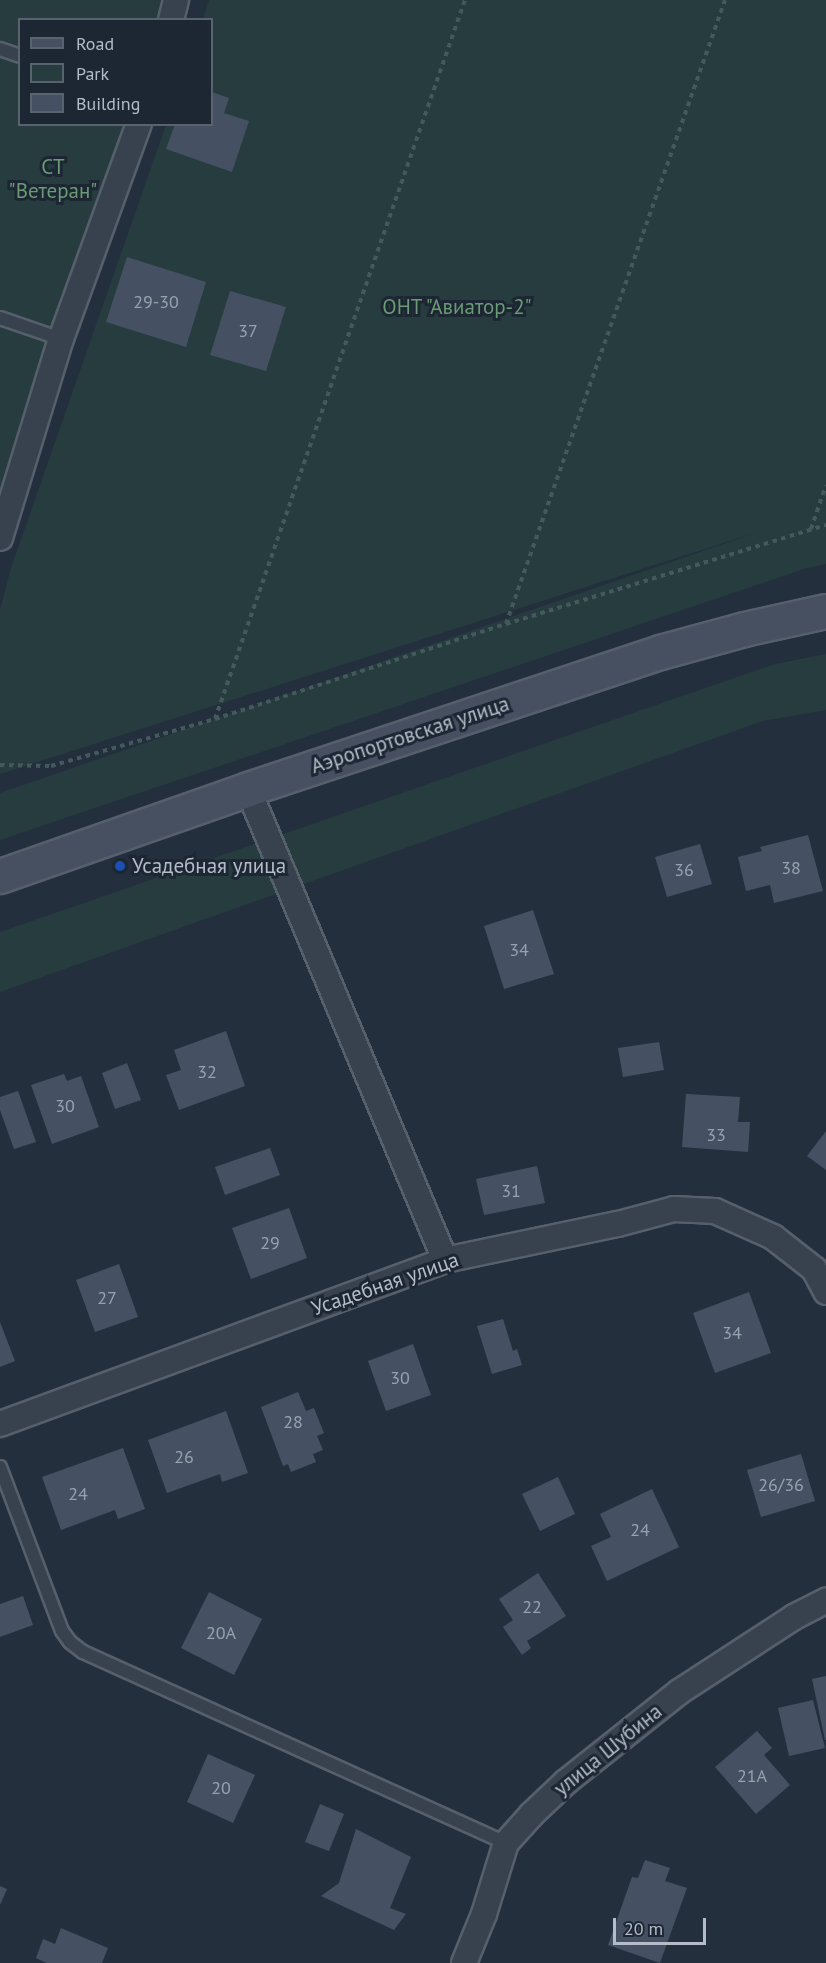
<!DOCTYPE html>
<html>
<head>
<meta charset="utf-8">
<style>
	body { margin:0 }
	#map { position:relative; width:826px; height:1963px; overflow:hidden; background:#242f3e; font-family:"PT Sans",sans-serif }
	div>[style] { position:absolute }
	[style*='--x'] { left:calc(var(--x)*1px); top:calc(var(--y)*1px); width:calc(var(--w)*1px); rotate:calc(var(--a)*1deg) }
	.green>* { inset:0; background:#263c3f }
	.building>* { inset:0; background:#455162 }
	.path>* { height:4px; margin-top:-2px; transform-origin:0; background:repeating-linear-gradient(90deg,#44595c 0 4.5px,transparent 0 9px) }
	.roads { filter:drop-shadow(2px 0 #565f6c) drop-shadow(-2px 0 #565f6c) drop-shadow(0 2px #565f6c) drop-shadow(0 -2px #565f6c) }
	.lane>* { height:12px; margin:-6px; padding:0 6px; transform-origin:6px; border-radius:6px; background:#38414e }
	.street>* { height:24px; margin:-12px; padding:0 12px; transform-origin:12px; border-radius:12px; background:#38414e }
	.secondary>* { height:33px; margin:-16.5px; padding:0 16.5px; transform-origin:16.5px; border-radius:16.5px; background:#465061 }
	.dots>* { width:16px; height:16px; translate:-50% -50%; box-sizing:border-box; border:3px solid #1d2633; border-radius:50% }
	span { translate:-50% -50%; white-space:nowrap; text-align:center; line-height:1.15; -webkit-text-stroke:6px #1d2633; paint-order:stroke }
	.number-label { font-size:18px; color:#98a1af }
	.number-label span { -webkit-text-stroke-width:0 }
	.park-label { font-size:21px; color:#6b9a76 }
	.street-label { font-size:21px; color:#b4bcc9 }
	.poi-label { font-size:21px; color:#b4bcc9 }
	.left { translate:0 -50%; text-align:left }
	.legend { position:absolute; left:18px; top:18px; width:195px; height:108px; box-sizing:border-box; background:#1d2633; border:2px solid #59626f; margin:0; padding:8px 10px; list-style:none; font-size:18px; color:#b4bcc9 }
	.legend li { display:flex; align-items:center; gap:12px; height:30px }
	.legend b { width:30px; border:2px solid #59626f }
	.scale { position:absolute; left:613px; top:1918px; width:93px; height:27px; box-sizing:border-box; border:3px solid #b4bcc9; border-top:0; padding-left:8px; font-size:18px; line-height:21px; white-space:nowrap; color:#b4bcc9; -webkit-text-stroke:4px #1d2633; paint-order:stroke }
</style>
</head>
<body>
<div id="map">
	<div class="green">
		<div style="clip-path:polygon(0 0,172px 0,165px 19px,20px 20px,20px 124px,129px 125px,0 493px)"></div>
		<div style="clip-path:polygon(209px 0,826px 0,826px 564px,807px 568px,0 840px,0 793px,758px 532px,0 774px,0 610px,11px 568px,166px 125px,212px 124px,212px 20px,203px 19px)"></div>
		<div style="clip-path:polygon(826px 654px,826px 710px,763px 721px,0 992px,0 932px,775px 664px)"></div>
	</div>
	<div class="building">
		<div style="clip-path:polygon(212px 92px,229px 98px,224px 113px,249px 121px,232px 172px,166px 149px,175px 124px,212px 124px)"></div>
		<div style="clip-path:polygon(127px 257px,206px 282px,186px 347px,106px 322px)"></div>
		<div style="clip-path:polygon(230px 291px,286px 307px,266px 371px,210px 355px)"></div>
		<div style="clip-path:polygon(808px 835px,823px 891px,774px 903px,770px 885px,746px 891px,738px 857px,762px 851px,760px 847px)"></div>
		<div style="clip-path:polygon(700px 844px,712px 884px,667px 897px,655px 857px)"></div>
		<div style="clip-path:polygon(533px 910px,554px 974px,504px 989px,484px 926px)"></div>
		<div style="clip-path:polygon(226px 1031px,245px 1086px,179px 1110px,166px 1075px,181px 1070px,174px 1050px)"></div>
		<div style="clip-path:polygon(659px 1042px,664px 1070px,623px 1077px,618px 1048px)"></div>
		<div style="clip-path:polygon(127px 1063px,141px 1100px,115px 1109px,102px 1073px)"></div>
		<div style="clip-path:polygon(64px 1074px,67px 1081px,81px 1076px,99px 1127px,52px 1144px,31px 1085px)"></div>
		<div style="clip-path:polygon(18px 1091px,36px 1142px,14px 1149px,0 1110px,0 1097px)"></div>
		<div style="clip-path:polygon(686px 1094px,740px 1097px,738px 1122px,750px 1122px,748px 1152px,682px 1147px)"></div>
		<div style="clip-path:polygon(826px 1131px,826px 1170px,807px 1156px)"></div>
		<div style="clip-path:polygon(270px 1148px,280px 1175px,225px 1195px,215px 1167px)"></div>
		<div style="clip-path:polygon(537px 1166px,545px 1203px,484px 1215px,476px 1179px)"></div>
		<div style="clip-path:polygon(289px 1208px,307px 1258px,251px 1279px,232px 1228px)"></div>
		<div style="clip-path:polygon(119px 1264px,138px 1317px,95px 1332px,76px 1280px)"></div>
		<div style="clip-path:polygon(749px 1292px,771px 1353px,715px 1373px,693px 1313px)"></div>
		<div style="clip-path:polygon(503px 1319px,513px 1351px,517px 1349px,522px 1365px,492px 1374px,477px 1326px)"></div>
		<div style="clip-path:polygon(0 1322px,15px 1361px,0 1367px)"></div>
		<div style="clip-path:polygon(413px 1344px,431px 1395px,386px 1411px,368px 1361px)"></div>
		<div style="clip-path:polygon(298px 1392px,306px 1411px,314px 1408px,324px 1433px,317px 1436px,323px 1450px,313px 1454px,316px 1462px,291px 1472px,288px 1464px,283px 1466px,261px 1407px)"></div>
		<div style="clip-path:polygon(226px 1411px,248px 1473px,222px 1482px,220px 1474px,167px 1493px,148px 1440px)"></div>
		<div style="clip-path:polygon(123px 1448px,145px 1509px,118px 1519px,115px 1510px,61px 1530px,42px 1477px)"></div>
		<div style="clip-path:polygon(801px 1454px,815px 1501px,761px 1517px,747px 1470px)"></div>
		<div style="clip-path:polygon(558px 1477px,575px 1514px,540px 1531px,522px 1494px)"></div>
		<div style="clip-path:polygon(652px 1489px,679px 1547px,607px 1581px,591px 1546px,611px 1537px,600px 1514px)"></div>
		<div style="clip-path:polygon(538px 1573px,566px 1616px,527px 1641px,531px 1648px,522px 1655px,503px 1627px,513px 1620px,499px 1599px)"></div>
		<div style="clip-path:polygon(209px 1592px,262px 1619px,234px 1675px,181px 1648px)"></div>
		<div style="clip-path:polygon(23px 1596px,33px 1625px,0 1637px,0 1604px)"></div>
		<div style="clip-path:polygon(826px 1676px,826px 1740px,825px 1740px,812px 1679px)"></div>
		<div style="clip-path:polygon(813px 1700px,825px 1748px,789px 1756px,778px 1708px)"></div>
		<div style="clip-path:polygon(757px 1731px,772px 1748px,764px 1755px,790px 1785px,756px 1814px,715px 1767px)"></div>
		<div style="clip-path:polygon(208px 1754px,255px 1775px,233px 1823px,187px 1802px)"></div>
		<div style="clip-path:polygon(320px 1804px,344px 1814px,329px 1851px,305px 1842px)"></div>
		<div style="clip-path:polygon(356px 1829px,411px 1857px,390px 1908px,406px 1914px,394px 1930px,321px 1896px,339px 1883px)"></div>
		<div style="clip-path:polygon(645px 1860px,670px 1868px,665px 1881px,687px 1888px,660px 1963px,608px 1945px,632px 1877px,638px 1878px)"></div>
		<div style="clip-path:polygon(0 1886px,7px 1889px,0 1905px)"></div>
		<div style="clip-path:polygon(61px 1928px,108px 1948px,102px 1963px,47px 1963px,36px 1958px,43px 1939px,55px 1944px)"></div>
	</div>
	<div class="path">
		<div style="--x:811;--y:529;--w:46;--a:-71.2"></div>
		<div style="--x:506;--y:624;--w:661;--a:-70.66"></div>
		<div style="--x:215;--y:719;--w:306;--a:-18.1"></div>
		<div style="--x:506;--y:624;--w:335;--a:-17.2"></div>
		<div style="--x:0;--y:765;--w:51;--a:1.1"></div>
		<div style="--x:51;--y:766;--w:171;--a:-16"></div>
		<div style="--x:215;--y:719;--w:761;--a:-70.83"></div>
	</div>
	<div class="roads">
		<div class="lane">
			<div style="--x:0;--y:49;--w:21;--a:19"></div>
			<div style="--x:0;--y:318;--w:65;--a:19"></div>
			<div style="--x:0;--y:1467;--w:175;--a:69.3"></div>
			<div style="--x:62;--y:1631;--w:14;--a:54"></div>
			<div style="--x:70;--y:1642;--w:16;--a:38"></div>
			<div style="--x:83;--y:1652;--w:464;--a:24.3"></div>
		</div>
		<div class="street">
			<div style="--x:171;--y:20;--w:21;--a:-76"></div>
			<div style="--x:0;--y:538;--w:208;--a:-73"></div>
			<div style="--x:61;--y:339;--w:229;--a:-70.1"></div>
			<div style="--x:248;--y:789;--w:511;--a:67.3"></div>
			<div style="--x:0;--y:1424;--w:474;--a:-20.2"></div>
			<div style="--x:445;--y:1260;--w:177;--a:-11.8"></div>
			<div style="--x:618;--y:1224;--w:58;--a:-15"></div>
			<div style="--x:674;--y:1209;--w:41;--a:2.8"></div>
			<div style="--x:715;--y:1211;--w:64;--a:24.1"></div>
			<div style="--x:773;--y:1237;--w:52;--a:38"></div>
			<div style="--x:814;--y:1269;--w:26;--a:62"></div>
			<div style="--x:464;--y:1963;--w:53;--a:-67.8"></div>
			<div style="--x:484;--y:1914;--w:74;--a:-72.8"></div>
			<div style="--x:506;--y:1843;--w:38;--a:-48"></div>
			<div style="--x:531;--y:1815;--w:48;--a:-43.3"></div>
			<div style="--x:566;--y:1782;--w:144;--a:-38.5"></div>
			<div style="--x:679;--y:1692;--w:137;--a:-33.1"></div>
			<div style="--x:794;--y:1617;--w:36;--a:-27"></div>
		</div>
		<div class="secondary">
			<div style="--x:0;--y:876;--w:263;--a:-19.3"></div>
			<div style="--x:248;--y:789;--w:434;--a:-18.4"></div>
			<div style="--x:660;--y:652;--w:87;--a:-15.3"></div>
			<div style="--x:744;--y:629;--w:84;--a:-12.4"></div>
		</div>
	</div>
	<div class="dots">
		<div style="left:120px;top:866px;background:#1a4fb4"></div>
	</div>
	<div class="number-label">
		<span style="left:156px;top:302px">29-30</span>
		<span style="left:248px;top:331px">37</span>
		<span style="left:791px;top:868px">38</span>
		<span style="left:684px;top:870px">36</span>
		<span style="left:519px;top:950px">34</span>
		<span style="left:207px;top:1072px">32</span>
		<span style="left:65px;top:1106px">30</span>
		<span style="left:716px;top:1135px">33</span>
		<span style="left:511px;top:1191px">31</span>
		<span style="left:270px;top:1243px">29</span>
		<span style="left:107px;top:1298px">27</span>
		<span style="left:732px;top:1333px">34</span>
		<span style="left:400px;top:1378px">30</span>
		<span style="left:293px;top:1422px">28</span>
		<span style="left:184px;top:1457px">26</span>
		<span style="left:781px;top:1485px">26/36</span>
		<span style="left:78px;top:1494px">24</span>
		<span style="left:640px;top:1530px">24</span>
		<span style="left:532px;top:1607px">22</span>
		<span style="left:221px;top:1633px">20А</span>
		<span style="left:752px;top:1776px">21А</span>
		<span style="left:221px;top:1788px">20</span>
	</div>
	<div class="park-label">
		<span style="left:53px;top:179px">СТ<br>"Ветеран"</span>
		<span style="left:457px;top:307px">ОНТ "Авиатор-2"</span>
	</div>
	<div class="street-label">
		<span style="left:410px;top:735px;rotate:-18deg">Аэропортовская улица</span>
		<span style="left:385px;top:1284px;rotate:-19deg">Усадебная улица</span>
		<span style="left:608px;top:1750px;rotate:-39deg">улица Шубина</span>
	</div>
	<div class="poi-label">
		<span class="left" style="left:132px;top:866px">Усадебная улица</span>
	</div>
	<ul class="legend">
	<li><b style="height:8px;background:#465061"></b>Road</li>
	<li><b style="height:16px;background:#263c3f"></b>Park</li>
	<li><b style="height:16px;background:#455162"></b>Building</li>
	</ul>
	<div class="scale">20 m</div>
</div>
</body>
</html>
